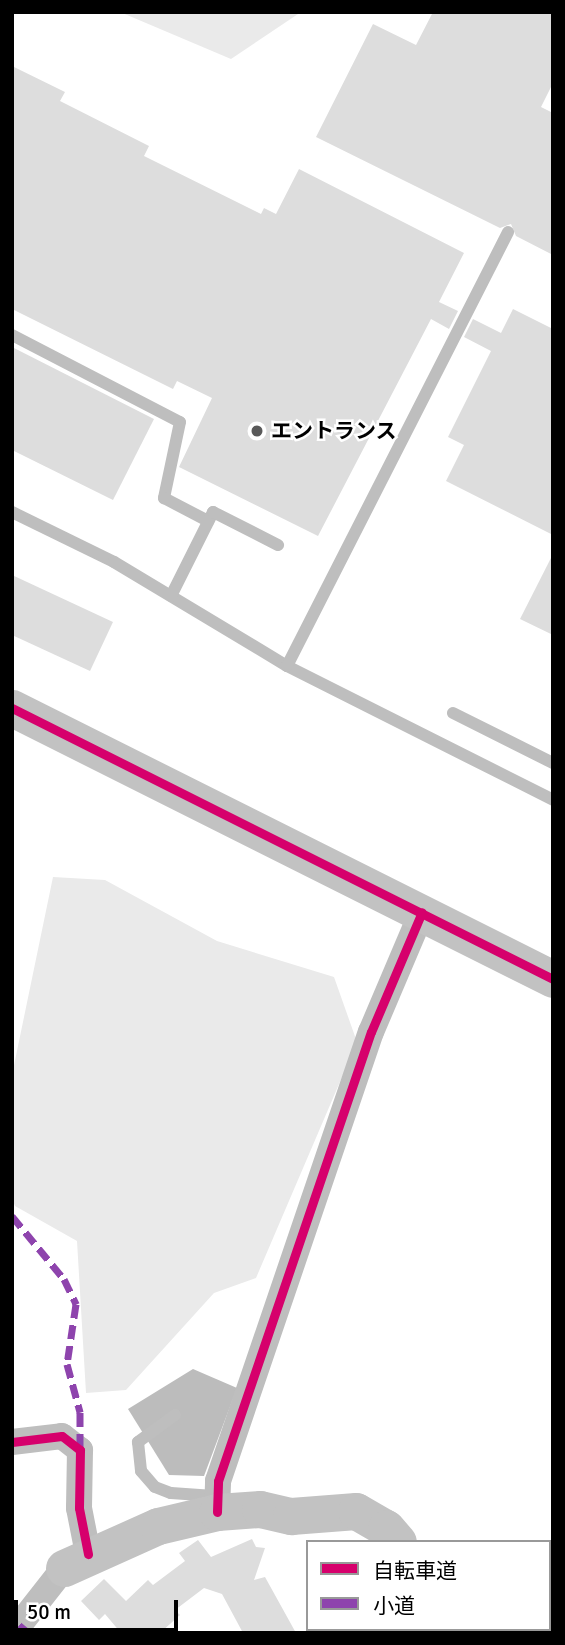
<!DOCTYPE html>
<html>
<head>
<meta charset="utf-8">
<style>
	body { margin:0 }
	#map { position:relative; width:565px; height:1645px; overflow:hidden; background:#fff; font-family:Signika,"Noto Sans JP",sans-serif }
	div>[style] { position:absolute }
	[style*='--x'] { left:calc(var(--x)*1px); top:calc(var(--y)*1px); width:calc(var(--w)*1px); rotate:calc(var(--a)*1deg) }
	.green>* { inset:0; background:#eaeaea }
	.water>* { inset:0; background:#bcbcbc }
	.building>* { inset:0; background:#ddd }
	.lane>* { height:12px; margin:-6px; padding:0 6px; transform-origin:6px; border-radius:6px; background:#bebebe }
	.street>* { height:26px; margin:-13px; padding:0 13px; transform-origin:13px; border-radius:13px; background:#bebebe }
	.secondary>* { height:37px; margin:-18.5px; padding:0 18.5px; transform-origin:18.5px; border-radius:18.5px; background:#c2c2c2 }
	.quiet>* { height:7px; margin-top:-3.5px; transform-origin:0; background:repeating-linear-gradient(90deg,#8e44ad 0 14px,transparent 0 21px) }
	.cycleway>* { height:9px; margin:-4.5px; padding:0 4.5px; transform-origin:4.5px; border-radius:4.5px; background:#d6006c }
	.dots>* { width:19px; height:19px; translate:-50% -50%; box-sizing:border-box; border:4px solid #fff; border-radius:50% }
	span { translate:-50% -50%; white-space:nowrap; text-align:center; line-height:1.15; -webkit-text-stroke:5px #fff; paint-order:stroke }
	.poi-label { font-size:21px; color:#000; font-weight:700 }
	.left { translate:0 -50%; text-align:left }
	.frame { position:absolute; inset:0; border:14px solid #000; pointer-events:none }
	.legend { position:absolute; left:306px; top:1540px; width:245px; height:91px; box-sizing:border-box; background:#fff; border:2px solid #999; margin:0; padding:9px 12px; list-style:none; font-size:21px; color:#000 }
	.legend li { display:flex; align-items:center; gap:14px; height:35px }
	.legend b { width:35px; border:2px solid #999 }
	.scale { position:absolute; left:14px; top:1600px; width:164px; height:32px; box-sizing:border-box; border:4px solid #000; border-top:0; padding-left:9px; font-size:21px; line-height:24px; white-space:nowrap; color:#000; -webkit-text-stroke:5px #fff; paint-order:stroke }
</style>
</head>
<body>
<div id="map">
	<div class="green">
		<div style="clip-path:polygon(120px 12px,301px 12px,231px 59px)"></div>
		<div style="clip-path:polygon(53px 877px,105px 880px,217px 941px,334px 977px,357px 1042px,256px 1278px,214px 1293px,126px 1390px,86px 1393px,77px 1241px,15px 1206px,12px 1199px,12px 1075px)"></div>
	</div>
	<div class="water">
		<div style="clip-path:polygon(193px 1369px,237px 1388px,204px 1476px,169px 1475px,128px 1409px)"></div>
	</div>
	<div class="building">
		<div style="clip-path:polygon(433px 12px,553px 12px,553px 83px,541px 107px,553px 113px,553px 255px,516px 236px,511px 224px,500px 228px,316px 137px,373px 24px,416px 45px)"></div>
		<div style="clip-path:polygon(12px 66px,65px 92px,60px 101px,149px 146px,144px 156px,261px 214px,264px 208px,276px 214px,299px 169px,464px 253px,439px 302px,458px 311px,449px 329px,431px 319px,318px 536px,179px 467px,212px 398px,177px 381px,173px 389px,12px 309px)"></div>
		<div style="clip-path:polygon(513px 309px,553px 329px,553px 535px,446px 481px,464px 445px,448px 437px,491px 351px,464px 337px,473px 319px,501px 333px)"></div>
		<div style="clip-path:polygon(12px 347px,154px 419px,113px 500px,12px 450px)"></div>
		<div style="clip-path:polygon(553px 554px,553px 635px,520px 619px)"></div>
		<div style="clip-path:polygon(12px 575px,113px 622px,90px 671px,12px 635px)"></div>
		<div style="clip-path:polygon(252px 1539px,256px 1547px,265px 1548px,254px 1580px,265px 1577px,296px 1633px,243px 1633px,222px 1594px,204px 1588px,175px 1610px,180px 1615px,160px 1633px,121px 1633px,105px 1614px,99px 1620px,81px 1601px,104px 1579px,126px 1601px,148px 1580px,153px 1585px,185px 1561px,179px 1553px,198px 1540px,211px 1557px)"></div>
	</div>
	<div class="lane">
		<div style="--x:12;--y:335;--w:189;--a:27.4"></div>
		<div style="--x:180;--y:422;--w:78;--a:101.9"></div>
		<div style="--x:164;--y:498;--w:50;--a:27.6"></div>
		<div style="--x:12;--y:512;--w:114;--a:26.1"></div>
		<div style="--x:114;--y:562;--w:202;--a:31"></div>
		<div style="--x:287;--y:666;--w:298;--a:26.7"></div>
		<div style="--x:171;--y:596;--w:94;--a:-63.4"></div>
		<div style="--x:213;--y:512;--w:73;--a:26.9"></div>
		<div style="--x:287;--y:666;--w:487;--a:-63"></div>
		<div style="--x:453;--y:713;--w:112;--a:26.6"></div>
		<div style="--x:175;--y:1415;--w:46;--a:143.9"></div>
		<div style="--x:138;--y:1442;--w:29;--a:84"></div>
		<div style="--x:141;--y:1471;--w:21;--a:49"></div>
		<div style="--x:155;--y:1487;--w:17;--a:21"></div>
		<div style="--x:171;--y:1493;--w:43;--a:4"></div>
	</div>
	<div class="street">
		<div style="--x:12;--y:1442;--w:50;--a:-6.8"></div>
		<div style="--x:62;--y:1436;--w:23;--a:38"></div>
		<div style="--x:80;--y:1450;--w:58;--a:91"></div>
		<div style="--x:79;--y:1508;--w:47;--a:78.9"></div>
		<div style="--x:217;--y:1512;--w:31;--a:-88"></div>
		<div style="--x:218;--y:1481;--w:474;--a:-71.2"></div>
		<div style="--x:371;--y:1032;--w:130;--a:-67"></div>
		<div style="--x:13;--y:1633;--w:83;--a:-51.9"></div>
	</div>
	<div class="secondary">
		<div style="--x:12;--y:708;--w:605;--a:26.61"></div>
		<div style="--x:64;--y:1568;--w:103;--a:-24.1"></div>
		<div style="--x:158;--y:1526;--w:61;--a:-13.3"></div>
		<div style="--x:217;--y:1512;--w:43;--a:-4"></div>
		<div style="--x:260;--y:1509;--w:32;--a:13"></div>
		<div style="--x:291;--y:1516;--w:65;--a:-4.4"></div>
		<div style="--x:356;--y:1511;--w:34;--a:30"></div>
		<div style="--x:386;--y:1528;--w:18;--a:49"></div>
		<div style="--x:421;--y:1629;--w:4;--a:76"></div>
	</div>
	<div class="quiet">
		<div style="--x:12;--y:1216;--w:82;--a:50.5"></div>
		<div style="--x:64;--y:1279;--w:28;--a:64"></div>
		<div style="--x:76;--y:1304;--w:61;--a:98.5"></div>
		<div style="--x:67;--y:1364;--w:50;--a:74.8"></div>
		<div style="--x:80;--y:1412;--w:38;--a:90"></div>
		<div style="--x:19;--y:1625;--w:13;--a:39"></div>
	</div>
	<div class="cycleway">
		<div style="--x:12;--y:708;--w:605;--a:26.61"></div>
		<div style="--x:12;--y:1442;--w:50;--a:-6.8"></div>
		<div style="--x:62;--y:1436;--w:23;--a:38"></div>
		<div style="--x:80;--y:1450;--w:58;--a:91"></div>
		<div style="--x:79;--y:1508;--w:47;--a:78.9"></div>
		<div style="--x:217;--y:1512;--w:31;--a:-88"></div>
		<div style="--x:218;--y:1481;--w:474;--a:-71.2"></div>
		<div style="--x:371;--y:1032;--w:130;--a:-67"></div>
	</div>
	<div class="dots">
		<div style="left:257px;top:431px;background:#595959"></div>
	</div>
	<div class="poi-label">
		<span class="left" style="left:271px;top:431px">エントランス</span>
	</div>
	<div class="frame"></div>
	<ul class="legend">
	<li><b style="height:9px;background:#d6006c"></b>自転車道</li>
	<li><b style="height:9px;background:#8e44ad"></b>小道</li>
	</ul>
	<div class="scale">50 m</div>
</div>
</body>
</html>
